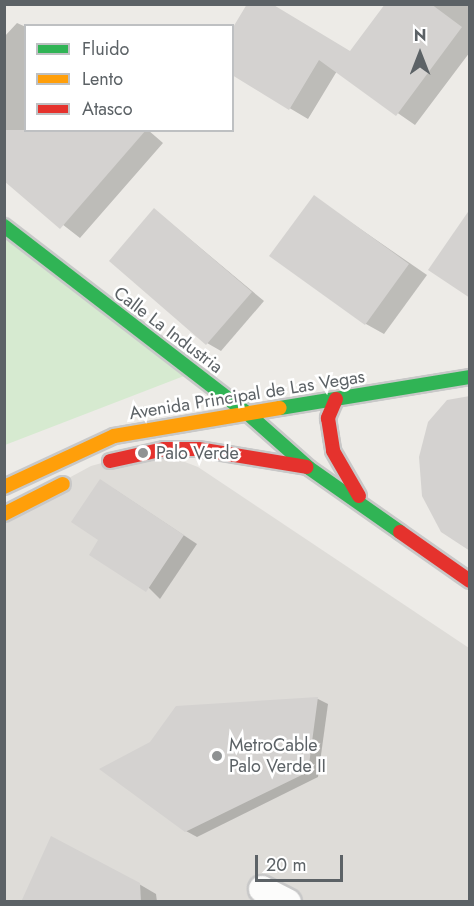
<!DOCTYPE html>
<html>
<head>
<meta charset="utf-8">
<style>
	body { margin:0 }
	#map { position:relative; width:474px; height:906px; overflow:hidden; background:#edebe7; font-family:Jost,sans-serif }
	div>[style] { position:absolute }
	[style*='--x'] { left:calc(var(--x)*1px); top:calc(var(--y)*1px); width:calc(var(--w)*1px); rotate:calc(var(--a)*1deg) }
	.industrial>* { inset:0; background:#dedcd8 }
	.green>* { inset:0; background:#d6ead0 }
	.shadow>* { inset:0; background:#0003 }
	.building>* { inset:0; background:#d4d2d0 }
	.roads { filter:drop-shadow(2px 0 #c8c8c8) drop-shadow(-2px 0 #c8c8c8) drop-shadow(0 2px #c8c8c8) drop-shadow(0 -2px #c8c8c8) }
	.street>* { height:26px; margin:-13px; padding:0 13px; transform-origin:13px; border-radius:13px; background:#fcfcfb }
	.fast>* { height:14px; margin:-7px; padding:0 7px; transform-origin:7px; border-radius:7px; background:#30b455 }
	.slow>* { height:14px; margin:-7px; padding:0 7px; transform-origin:7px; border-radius:7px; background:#ff9f0a }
	.jam>* { height:14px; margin:-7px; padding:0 7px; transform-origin:7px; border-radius:7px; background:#e5322d }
	.dots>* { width:16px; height:16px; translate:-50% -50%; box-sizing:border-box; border:3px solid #fff; border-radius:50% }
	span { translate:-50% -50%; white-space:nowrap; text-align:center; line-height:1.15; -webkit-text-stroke:5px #fff; paint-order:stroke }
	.street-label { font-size:18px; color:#5c6266 }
	.poi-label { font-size:18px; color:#5c6266 }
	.left { translate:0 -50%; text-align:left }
	.frame { position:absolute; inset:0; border:6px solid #5c6266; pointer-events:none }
	.legend { position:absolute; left:24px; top:24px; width:210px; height:108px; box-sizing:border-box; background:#fff; border:2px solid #bec0c2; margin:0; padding:8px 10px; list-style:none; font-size:18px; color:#5c6266 }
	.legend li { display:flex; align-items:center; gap:12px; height:30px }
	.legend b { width:30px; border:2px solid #bec0c2 }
	.north { position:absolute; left:390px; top:24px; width:60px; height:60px; -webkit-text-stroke:4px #fff; paint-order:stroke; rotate:0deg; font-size:16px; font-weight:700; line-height:24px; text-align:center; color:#5c6266 }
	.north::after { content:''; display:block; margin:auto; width:21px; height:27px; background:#5c6266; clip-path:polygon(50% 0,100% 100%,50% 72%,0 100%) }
	.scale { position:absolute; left:255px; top:855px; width:88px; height:27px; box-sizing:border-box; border:3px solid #5c6266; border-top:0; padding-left:8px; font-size:18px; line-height:21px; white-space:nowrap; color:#5c6266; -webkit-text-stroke:4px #fff; paint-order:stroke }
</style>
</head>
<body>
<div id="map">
	<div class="industrial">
		<div style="clip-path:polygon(134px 454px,164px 454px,198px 467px,469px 648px,469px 901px,5px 901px,4px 513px,91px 466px)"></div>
	</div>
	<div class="green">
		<div style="clip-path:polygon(4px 223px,184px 376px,5px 445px)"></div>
	</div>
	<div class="shadow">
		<div style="clip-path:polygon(387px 4px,470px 4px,470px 52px,415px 125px,337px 71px,308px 119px,232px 74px,351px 53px)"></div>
		<div style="clip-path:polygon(17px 23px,26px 27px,26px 130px,148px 130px,163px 143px,80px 238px,4px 179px,4px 37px)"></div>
		<div style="clip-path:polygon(314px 197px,427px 275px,384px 334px,366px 324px)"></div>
		<div style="clip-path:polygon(155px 210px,264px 301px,221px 351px,207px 343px)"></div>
		<div style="clip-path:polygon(114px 489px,197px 544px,160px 599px,100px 539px)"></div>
		<div style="clip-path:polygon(318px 699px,328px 704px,318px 777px,197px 837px,186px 831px,151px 744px,176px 707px)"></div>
		<div style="clip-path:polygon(139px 884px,156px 894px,157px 902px,23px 902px)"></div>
	</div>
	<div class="building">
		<div style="clip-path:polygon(247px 4px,272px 4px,350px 51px,385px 4px,431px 4px,462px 27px,396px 116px,319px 60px,289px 110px,232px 75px,232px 29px)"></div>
		<div style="clip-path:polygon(4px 130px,146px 130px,60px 229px,4px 181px)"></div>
		<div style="clip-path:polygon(314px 195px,409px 264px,365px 325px,269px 256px)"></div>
		<div style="clip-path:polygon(154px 208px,252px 292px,206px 345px,109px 261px)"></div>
		<div style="clip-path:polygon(470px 209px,470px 298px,428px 270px)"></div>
		<div style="clip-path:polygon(470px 396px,470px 551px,441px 532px,422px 496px,419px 457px,428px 422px,447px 400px)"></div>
		<div style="clip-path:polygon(100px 479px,184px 535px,146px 592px,89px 555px,98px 540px,71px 522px)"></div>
		<div style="clip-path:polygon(318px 697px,308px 772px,185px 832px,99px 769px,150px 742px,176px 706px)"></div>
		<div style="clip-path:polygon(51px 836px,140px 883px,141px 902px,21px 902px)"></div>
	</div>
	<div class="roads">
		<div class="street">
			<div style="--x:262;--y:889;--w:29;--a:27"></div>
		</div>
		<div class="fast">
			<div style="--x:4;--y:226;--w:307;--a:37.6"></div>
			<div style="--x:247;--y:413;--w:83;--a:41.6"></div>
			<div style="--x:309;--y:468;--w:111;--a:35.1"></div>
			<div style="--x:280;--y:408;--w:193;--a:-9.3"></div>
		</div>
		<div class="slow">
			<div style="--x:4;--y:487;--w:121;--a:-24.9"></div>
			<div style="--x:114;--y:436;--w:168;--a:-9.6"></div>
			<div style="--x:4;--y:514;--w:66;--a:-27"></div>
		</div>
		<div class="jam">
			<div style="--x:336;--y:399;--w:21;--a:113"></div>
			<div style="--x:328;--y:418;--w:33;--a:81"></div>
			<div style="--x:333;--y:451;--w:52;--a:60"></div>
			<div style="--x:110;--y:461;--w:55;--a:-12.5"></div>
			<div style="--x:164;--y:449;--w:34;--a:0"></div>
			<div style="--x:198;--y:449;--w:110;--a:9.4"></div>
			<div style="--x:400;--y:532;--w:85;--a:35"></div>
		</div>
	</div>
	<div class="dots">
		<div style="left:143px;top:453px;background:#8f9293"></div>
		<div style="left:217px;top:756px;background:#8f9293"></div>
	</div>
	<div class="street-label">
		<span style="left:168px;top:330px;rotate:37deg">Calle La Industria</span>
		<span style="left:247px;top:395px;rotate:-9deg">Avenida Principal de Las Vegas</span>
	</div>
	<div class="poi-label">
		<span class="left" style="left:156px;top:453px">Palo Verde</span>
		<span class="left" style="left:229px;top:756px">MetroCable<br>Palo Verde II</span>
	</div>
	<div class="frame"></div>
	<ul class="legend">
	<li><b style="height:8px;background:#30b455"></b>Fluido</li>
	<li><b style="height:8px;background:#ff9f0a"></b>Lento</li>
	<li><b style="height:8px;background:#e5322d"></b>Atasco</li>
	</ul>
	<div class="north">N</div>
	<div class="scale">20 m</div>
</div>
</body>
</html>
